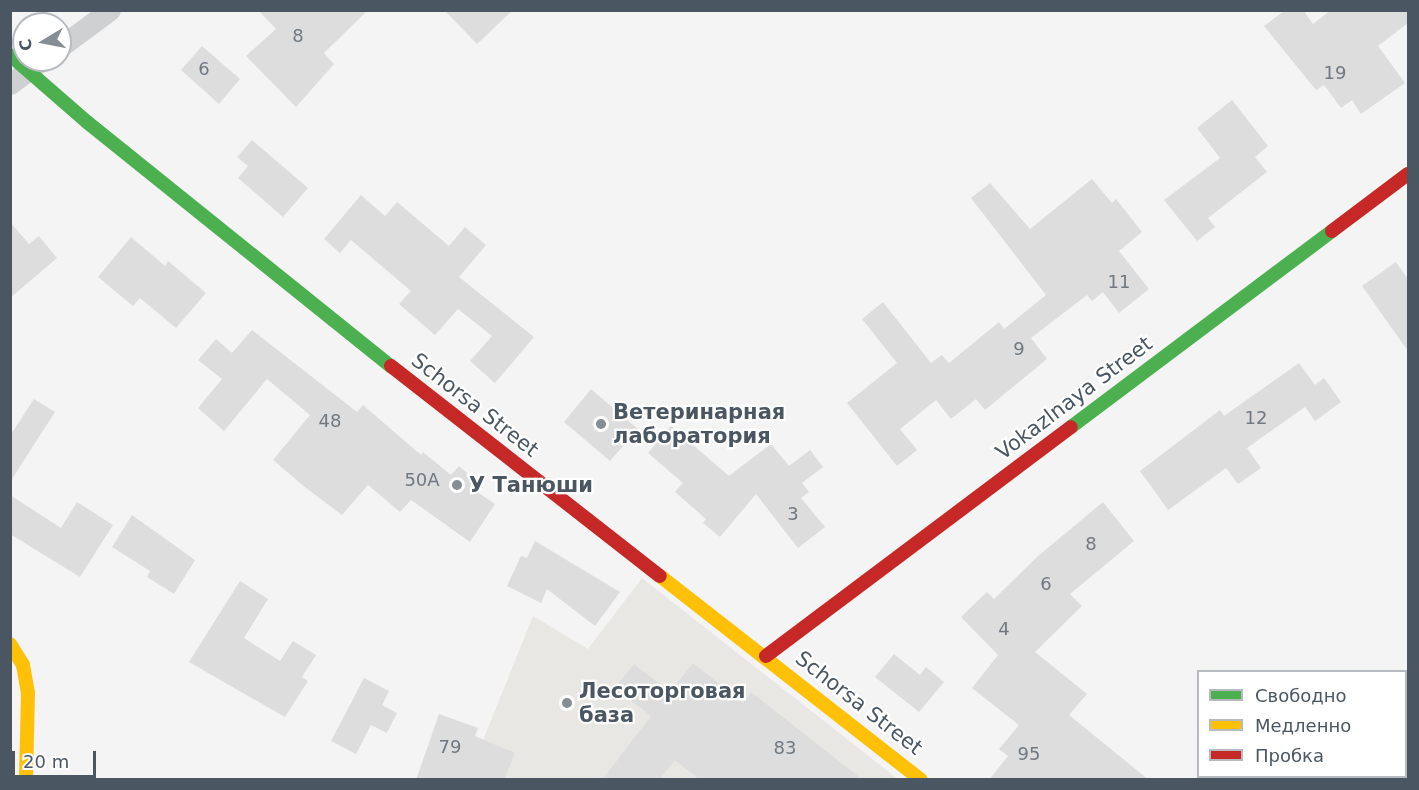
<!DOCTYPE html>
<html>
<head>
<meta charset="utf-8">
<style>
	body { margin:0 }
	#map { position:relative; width:1419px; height:790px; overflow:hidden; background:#f4f4f4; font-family:"DejaVu Sans",sans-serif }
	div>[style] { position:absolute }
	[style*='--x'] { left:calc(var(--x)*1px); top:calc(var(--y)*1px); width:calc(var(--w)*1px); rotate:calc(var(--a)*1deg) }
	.commercial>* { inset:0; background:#e8e7e3 }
	.building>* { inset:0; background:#ddddde }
	.street>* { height:21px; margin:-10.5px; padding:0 10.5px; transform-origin:10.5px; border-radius:10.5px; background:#ced0d2 }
	.fast>* { height:14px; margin:-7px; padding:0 7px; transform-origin:7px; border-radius:7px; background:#4caf50 }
	.slow>* { height:14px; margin:-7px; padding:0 7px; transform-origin:7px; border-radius:7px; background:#ffc107 }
	.jam>* { height:14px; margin:-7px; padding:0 7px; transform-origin:7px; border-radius:7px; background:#c62828 }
	.dots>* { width:16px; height:16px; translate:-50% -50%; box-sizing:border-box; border:3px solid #fff; border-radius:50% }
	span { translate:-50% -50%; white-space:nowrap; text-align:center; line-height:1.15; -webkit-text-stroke:4.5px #fff; paint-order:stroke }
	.number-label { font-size:18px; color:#707881 }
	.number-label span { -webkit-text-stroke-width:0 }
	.street-label { font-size:21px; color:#4a5661 }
	.poi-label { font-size:21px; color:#4a5661; font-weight:700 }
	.left { translate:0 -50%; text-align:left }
	.frame { position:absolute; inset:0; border:12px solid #4a5661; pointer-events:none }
	.legend { position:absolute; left:1197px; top:670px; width:210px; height:108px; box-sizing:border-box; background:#fff; border:2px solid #b7bbc0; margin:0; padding:8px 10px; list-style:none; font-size:18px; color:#4a5661 }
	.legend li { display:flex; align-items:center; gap:12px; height:30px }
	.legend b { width:30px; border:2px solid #b7bbc0 }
	.north { position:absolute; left:12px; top:12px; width:60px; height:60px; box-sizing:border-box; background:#fff; border:2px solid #b7bbc0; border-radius:50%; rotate:260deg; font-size:16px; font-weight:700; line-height:24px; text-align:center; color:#4a5661 }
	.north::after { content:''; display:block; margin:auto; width:21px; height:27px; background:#868d94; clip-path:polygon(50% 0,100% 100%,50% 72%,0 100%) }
	.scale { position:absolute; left:12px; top:751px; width:84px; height:27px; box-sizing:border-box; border:3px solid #4a5661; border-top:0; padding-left:8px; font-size:18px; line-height:21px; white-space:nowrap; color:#4a5661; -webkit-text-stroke:4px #fff; paint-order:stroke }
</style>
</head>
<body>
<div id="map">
	<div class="commercial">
		<div style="clip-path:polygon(642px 578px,899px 780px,467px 780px,533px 616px,588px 649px)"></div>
	</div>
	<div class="building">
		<div style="clip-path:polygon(258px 10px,368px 10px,324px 53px,334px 64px,296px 107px,246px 56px,276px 29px)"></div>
		<div style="clip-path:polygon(444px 10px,513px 10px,477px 44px)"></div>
		<div style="clip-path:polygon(1285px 10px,1303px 10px,1313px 24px,1331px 10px,1408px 10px,1408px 23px,1378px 46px,1405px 83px,1361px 114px,1352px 100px,1341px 108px,1324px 85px,1316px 90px,1264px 26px)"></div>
		<div style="clip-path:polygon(202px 46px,240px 79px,219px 104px,181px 70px)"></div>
		<div style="clip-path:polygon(1232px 100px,1268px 146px,1255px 157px,1267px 172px,1208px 218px,1215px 227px,1197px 241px,1164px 200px,1220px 158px,1197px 128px)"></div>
		<div style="clip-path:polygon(252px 140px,308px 188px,283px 217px,238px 178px,248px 166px,237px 157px)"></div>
		<div style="clip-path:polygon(1092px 179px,1112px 203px,1116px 199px,1142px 232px,1119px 251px,1149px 289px,1119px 313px,1103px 292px,1092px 301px,1087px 295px,1031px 338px,1047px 359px,985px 410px,976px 399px,951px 419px,936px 400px,900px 429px,917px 450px,897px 466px,847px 403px,897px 363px,862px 319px,883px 302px,931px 363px,942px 355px,949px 363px,999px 322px,1004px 329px,1046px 295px,971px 198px,990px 183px,1030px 229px)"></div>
		<div style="clip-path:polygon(361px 195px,385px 216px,397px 202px,449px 246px,465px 227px,486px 245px,459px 277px,534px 337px,495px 383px,470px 361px,492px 336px,458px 309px,435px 335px,399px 304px,411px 291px,351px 240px,340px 253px,324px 239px)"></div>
		<div style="clip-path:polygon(10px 222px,29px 244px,39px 236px,57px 258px,10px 298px)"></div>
		<div style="clip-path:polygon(131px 237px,165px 266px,168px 261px,206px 293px,176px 328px,140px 298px,133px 306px,98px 277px)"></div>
		<div style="clip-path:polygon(1396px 262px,1408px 279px,1408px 351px,1362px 286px)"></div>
		<div style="clip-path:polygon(252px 330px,357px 412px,363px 405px,421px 455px,423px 452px,451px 475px,459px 466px,475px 480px,470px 487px,495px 504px,470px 542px,411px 500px,400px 512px,368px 485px,342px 515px,306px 488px,273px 460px,310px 415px,267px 379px,224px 431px,198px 408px,222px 379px,198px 360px,216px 339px,232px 353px)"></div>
		<div style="clip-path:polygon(1299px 363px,1315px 385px,1324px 378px,1341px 402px,1315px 421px,1305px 407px,1247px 448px,1261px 468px,1238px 484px,1226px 468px,1168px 510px,1140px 471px,1220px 410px,1224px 416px)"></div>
		<div style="clip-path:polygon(591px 389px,638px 429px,610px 461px,564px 422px)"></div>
		<div style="clip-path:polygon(34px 399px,55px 412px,10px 482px,10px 436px)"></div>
		<div style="clip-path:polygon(671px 426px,729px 476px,771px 444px,789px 466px,810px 450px,823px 467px,802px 483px,809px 492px,801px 498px,825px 527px,798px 548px,756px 494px,720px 537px,703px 523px,706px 519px,675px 492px,683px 483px,648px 453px)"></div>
		<div style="clip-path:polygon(10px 495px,61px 528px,77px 502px,113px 525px,80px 577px,10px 534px)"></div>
		<div style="clip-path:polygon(1103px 502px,1134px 541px,1070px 594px,1082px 606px,1035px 652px,1087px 694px,1069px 715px,1149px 780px,989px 780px,1008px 756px,999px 749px,1019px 725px,972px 688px,998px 655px,961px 617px,987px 592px,994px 599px,1037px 557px)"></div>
		<div style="clip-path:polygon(132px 515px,195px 560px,174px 594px,147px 577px,150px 571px,112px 547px)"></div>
		<div style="clip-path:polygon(535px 541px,620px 592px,595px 626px,547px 589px,541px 603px,507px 586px,521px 556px,527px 558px)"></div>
		<div style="clip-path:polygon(240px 581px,268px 599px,244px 638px,280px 661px,293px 641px,316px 655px,302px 677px,308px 681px,285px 717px,189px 662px)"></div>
		<div style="clip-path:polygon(894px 654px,920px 675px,926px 667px,944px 682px,919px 712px,875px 677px)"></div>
		<div style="clip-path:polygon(693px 663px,743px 703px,751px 692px,863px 780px,700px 780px,675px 760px,659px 780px,602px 780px,651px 716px,615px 688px,634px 664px,670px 692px)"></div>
		<div style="clip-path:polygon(364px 678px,389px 691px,382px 705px,397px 713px,387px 733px,371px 725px,356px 754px,331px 741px)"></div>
		<div style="clip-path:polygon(439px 714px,478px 728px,475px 736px,515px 753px,504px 780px,416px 780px)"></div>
	</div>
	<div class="street">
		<div style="--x:60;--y:47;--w:62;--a:-36.5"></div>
		<div style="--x:10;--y:84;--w:40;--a:-37"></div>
	</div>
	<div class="fast">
		<div style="--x:10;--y:55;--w:102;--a:41"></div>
		<div style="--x:87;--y:122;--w:390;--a:38.8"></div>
		<div style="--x:1071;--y:427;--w:326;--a:-36.9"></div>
	</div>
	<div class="slow">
		<div style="--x:660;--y:576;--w:331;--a:38"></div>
		<div style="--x:10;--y:644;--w:25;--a:58"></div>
		<div style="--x:23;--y:665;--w:27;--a:80"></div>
		<div style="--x:28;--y:692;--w:88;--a:91.3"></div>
	</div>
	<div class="jam">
		<div style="--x:1332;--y:231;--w:95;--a:-36.9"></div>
		<div style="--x:391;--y:366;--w:341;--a:38"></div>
		<div style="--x:766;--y:656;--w:381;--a:-36.9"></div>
	</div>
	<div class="dots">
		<div style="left:601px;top:424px;background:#868d94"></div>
		<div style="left:457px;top:485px;background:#868d94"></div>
		<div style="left:567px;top:703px;background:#868d94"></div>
	</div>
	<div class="number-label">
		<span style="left:298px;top:36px">8</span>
		<span style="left:204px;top:69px">6</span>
		<span style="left:1335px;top:73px">19</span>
		<span style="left:1119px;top:282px">11</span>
		<span style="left:1019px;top:349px">9</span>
		<span style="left:1256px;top:418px">12</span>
		<span style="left:330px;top:421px">48</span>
		<span style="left:422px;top:480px">50А</span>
		<span style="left:793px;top:514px">3</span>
		<span style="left:1091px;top:544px">8</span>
		<span style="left:1046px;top:584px">6</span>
		<span style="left:1004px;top:629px">4</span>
		<span style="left:450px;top:747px">79</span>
		<span style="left:785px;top:748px">83</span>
		<span style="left:1029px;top:754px">95</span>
	</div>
	<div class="street-label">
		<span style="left:1074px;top:398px;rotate:-37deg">Vokazlnaya Street</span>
		<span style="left:475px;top:405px;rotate:38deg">Schorsa Street</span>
		<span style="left:859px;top:703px;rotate:38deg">Schorsa Street</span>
	</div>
	<div class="poi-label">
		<span class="left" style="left:613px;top:424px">Ветеринарная<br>лаборатория</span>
		<span class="left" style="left:469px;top:485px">У Танюши</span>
		<span class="left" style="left:579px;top:703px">Лесоторговая<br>база</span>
	</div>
	<div class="frame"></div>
	<ul class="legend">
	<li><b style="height:8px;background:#4caf50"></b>Свободно</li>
	<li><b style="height:8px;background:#ffc107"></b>Медленно</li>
	<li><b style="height:8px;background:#c62828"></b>Пробка</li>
	</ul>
	<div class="north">С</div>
	<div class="scale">20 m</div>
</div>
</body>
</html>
